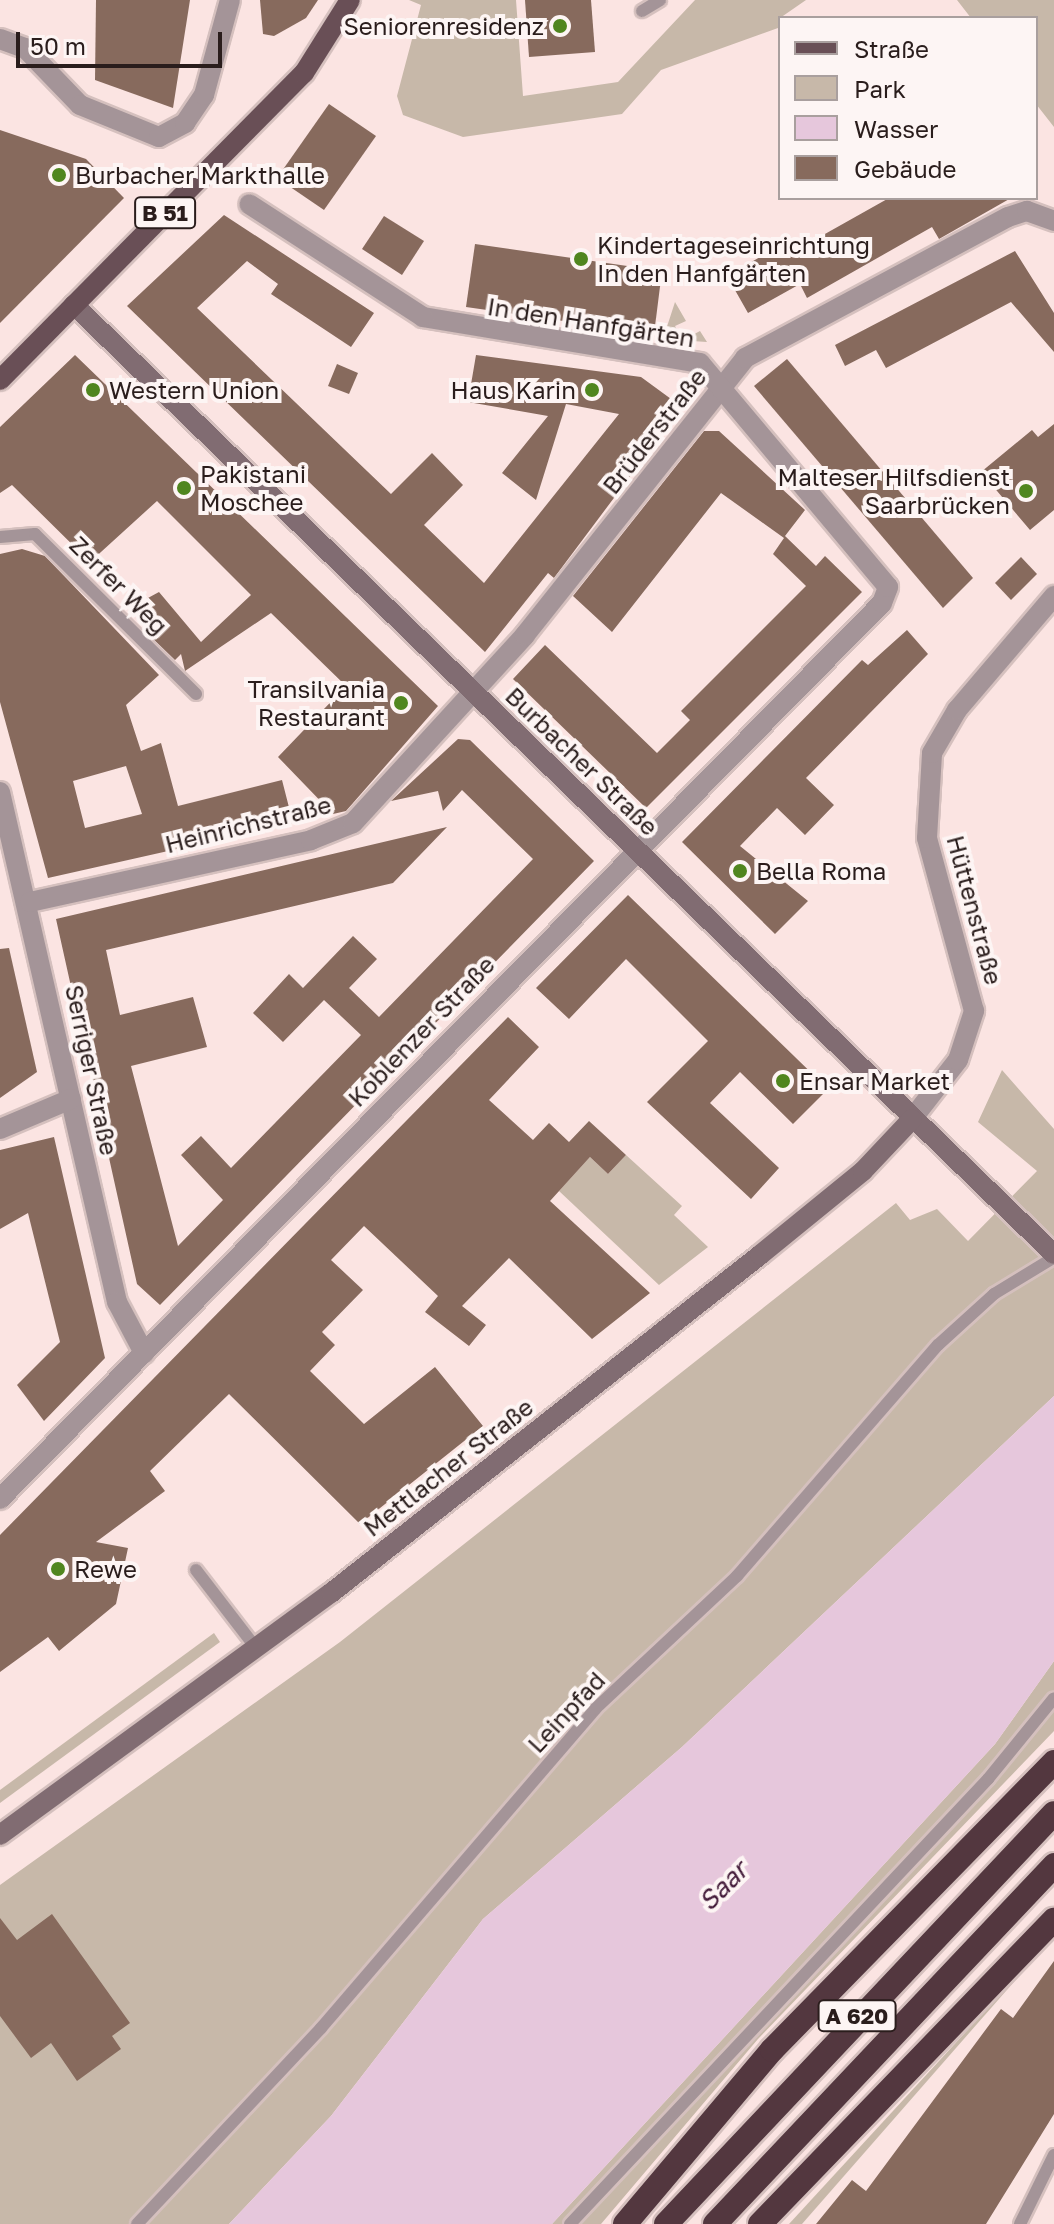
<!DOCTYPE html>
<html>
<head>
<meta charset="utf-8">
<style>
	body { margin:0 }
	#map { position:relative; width:1054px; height:2224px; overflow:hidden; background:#fbe4e2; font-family:"Golos Text",sans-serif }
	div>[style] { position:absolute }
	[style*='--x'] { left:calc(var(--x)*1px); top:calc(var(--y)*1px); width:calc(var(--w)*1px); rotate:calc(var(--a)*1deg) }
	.green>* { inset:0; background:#c7b8a9 }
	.water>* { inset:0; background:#e6c7dc }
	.building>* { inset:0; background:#876a5d }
	.roads { filter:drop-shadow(2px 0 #d5c0be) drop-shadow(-2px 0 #d5c0be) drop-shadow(0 2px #d5c0be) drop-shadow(0 -2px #d5c0be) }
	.lane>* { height:12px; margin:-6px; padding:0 6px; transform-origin:6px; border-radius:6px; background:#a49498 }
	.street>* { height:20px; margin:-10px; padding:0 10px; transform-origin:10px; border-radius:10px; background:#a49498 }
	.secondary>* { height:20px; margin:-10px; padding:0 10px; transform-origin:10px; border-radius:10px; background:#816c72 }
	.primary>* { height:20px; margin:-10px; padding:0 10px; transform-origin:10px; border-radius:10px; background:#694f56 }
	.highway>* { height:24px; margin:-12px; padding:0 12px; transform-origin:12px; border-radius:12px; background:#53373f }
	.dots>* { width:22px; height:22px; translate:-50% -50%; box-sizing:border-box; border:4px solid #fdf5f4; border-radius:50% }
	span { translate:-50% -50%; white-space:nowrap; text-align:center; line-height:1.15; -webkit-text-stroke:8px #fdf5f4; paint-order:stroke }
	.shield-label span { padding:2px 6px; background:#fdf5f4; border:2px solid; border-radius:6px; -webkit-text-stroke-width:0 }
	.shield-label { font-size:22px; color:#2a1d1c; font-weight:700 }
	.poi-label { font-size:24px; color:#2a1d1c }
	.right { translate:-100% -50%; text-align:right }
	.left { translate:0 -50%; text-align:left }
	.street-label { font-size:24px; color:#2a1d1c }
	.water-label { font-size:26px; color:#441c3a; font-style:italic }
	.legend { position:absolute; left:778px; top:16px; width:260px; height:184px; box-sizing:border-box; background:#fdf5f4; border:2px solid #a99f9e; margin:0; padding:10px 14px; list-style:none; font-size:24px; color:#2a1d1c }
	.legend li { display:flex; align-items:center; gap:16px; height:40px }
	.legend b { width:40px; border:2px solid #a99f9e }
	.scale { position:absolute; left:16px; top:32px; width:206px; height:36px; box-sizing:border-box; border:4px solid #2a1d1c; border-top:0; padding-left:10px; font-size:24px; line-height:28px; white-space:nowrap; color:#2a1d1c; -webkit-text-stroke:6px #fdf5f4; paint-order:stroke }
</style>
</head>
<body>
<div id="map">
	<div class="green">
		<div style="clip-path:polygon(409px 0,516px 0,523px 96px,618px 82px,695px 0,806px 0,780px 18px,778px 28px,661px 70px,622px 114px,463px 137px,403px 115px,397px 96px,421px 5px)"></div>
		<div style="clip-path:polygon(957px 0,1054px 0,1054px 127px,1036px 104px,1036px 18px,971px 18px)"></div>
		<div style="clip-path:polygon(675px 302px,686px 321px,675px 326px,683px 340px,700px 331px,707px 342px,663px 339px)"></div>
		<div style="clip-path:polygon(1002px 1070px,1054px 1129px,1054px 1396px,682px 1747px,483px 1919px,331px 2116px,229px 2224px,0 2224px,0 1885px,340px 1642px,896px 1203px,910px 1220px,937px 1209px,968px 1241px,1037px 1171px,978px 1122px)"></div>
		<div style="clip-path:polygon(626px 1155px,682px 1206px,674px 1215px,708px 1247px,659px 1285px,559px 1191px,590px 1157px,608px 1174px)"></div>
		<div style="clip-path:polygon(214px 1633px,220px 1642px,0 1803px,0 1790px)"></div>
		<div style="clip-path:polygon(1054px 1661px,1054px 1731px,758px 2039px,601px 2224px,552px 2224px,995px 1744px)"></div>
		<div style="clip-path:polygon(1054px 1936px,802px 2224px,789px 2224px)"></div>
	</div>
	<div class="water">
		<div style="clip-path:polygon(1054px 1396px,1054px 1661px,995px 1744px,552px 2224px,229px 2224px,331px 2116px,483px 1919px,682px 1747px)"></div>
	</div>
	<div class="building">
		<div style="clip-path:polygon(96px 0,190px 0,173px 108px,95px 80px)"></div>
		<div style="clip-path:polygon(260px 0,318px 0,306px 18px,274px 36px,263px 34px)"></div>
		<div style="clip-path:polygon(525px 0,591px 0,595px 52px,529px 57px)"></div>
		<div style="clip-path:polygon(329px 104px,376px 136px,324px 210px,277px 178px)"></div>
		<div style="clip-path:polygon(0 130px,86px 159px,124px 198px,0 323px)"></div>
		<div style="clip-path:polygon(889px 198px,1011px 198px,939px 239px,932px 227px,807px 298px,800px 284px,748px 313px,727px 276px,779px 246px,784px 257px)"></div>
		<div style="clip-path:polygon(224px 215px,374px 313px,351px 347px,271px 294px,278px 284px,247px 261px,197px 308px,391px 494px,432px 453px,463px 485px,424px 525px,484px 583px,619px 414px,566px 404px,536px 500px,502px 473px,548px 416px,468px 402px,476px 355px,641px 377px,682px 407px,554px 578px,548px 573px,485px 652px,127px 306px)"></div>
		<div style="clip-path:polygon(384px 216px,424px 241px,402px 275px,362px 249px)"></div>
		<div style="clip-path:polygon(475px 244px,662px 271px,654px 334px,466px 307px)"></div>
		<div style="clip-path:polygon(1015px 251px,1054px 313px,1054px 352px,1011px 302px,886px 368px,876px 350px,845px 366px,835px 345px)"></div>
		<div style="clip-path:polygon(75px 355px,438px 706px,346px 811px,333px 814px,278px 757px,346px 686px,271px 613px,185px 671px,181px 654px,175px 660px,150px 636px,135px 605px,159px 592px,201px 642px,251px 595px,157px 501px,90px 562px,12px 485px,0 493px,0 427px)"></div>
		<div style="clip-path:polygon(787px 359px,973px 578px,943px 608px,754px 386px)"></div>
		<div style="clip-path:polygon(337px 364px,358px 373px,349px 394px,328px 386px)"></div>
		<div style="clip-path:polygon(1054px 424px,1054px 510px,1030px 530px,981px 472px,1032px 430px,1038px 437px)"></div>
		<div style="clip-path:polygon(704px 431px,719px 431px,805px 510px,785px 536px,816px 566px,825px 556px,862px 592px,646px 808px,513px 679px,545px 645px,657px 753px,690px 720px,681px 711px,806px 586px,773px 554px,784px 538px,721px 493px,612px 632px,573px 596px)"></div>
		<div style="clip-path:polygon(evenodd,22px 549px,45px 556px,159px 675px,126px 705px,141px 751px,161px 743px,178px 806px,282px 780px,293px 823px,48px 878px,0 702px,0 554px,22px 549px,126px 766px,142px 814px,85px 828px,73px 781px,126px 766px)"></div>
		<div style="clip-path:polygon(1021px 557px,1037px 574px,1011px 600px,995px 583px)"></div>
		<div style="clip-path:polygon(907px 630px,928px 654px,806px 778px,834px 805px,805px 835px,777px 808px,740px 846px,808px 901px,775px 934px,682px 842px,862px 660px,868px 665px)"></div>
		<div style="clip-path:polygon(458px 739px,470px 740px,594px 861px,160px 1305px,137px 1284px,56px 919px,447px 827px,393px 883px,106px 950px,120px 1015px,193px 997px,207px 1047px,131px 1066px,178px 1246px,223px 1200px,181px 1155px,201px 1136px,231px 1168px,361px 1035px,324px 1000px,283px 1042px,253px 1013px,289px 974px,303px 988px,353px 936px,377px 959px,349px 988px,379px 1017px,533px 859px,462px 790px,443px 811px,438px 791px,391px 801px)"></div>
		<div style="clip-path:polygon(628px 895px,828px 1089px,793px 1124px,740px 1072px,710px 1103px,779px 1168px,751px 1199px,647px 1102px,708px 1041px,626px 959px,569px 1019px,536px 988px)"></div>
		<div style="clip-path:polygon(9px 948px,37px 1072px,0 1098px,0 949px)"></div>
		<div style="clip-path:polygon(508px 1017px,539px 1047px,489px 1100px,533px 1140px,549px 1123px,569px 1142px,589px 1121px,626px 1155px,608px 1174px,590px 1157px,550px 1201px,650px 1293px,592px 1339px,509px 1258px,462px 1306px,486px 1325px,469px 1346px,425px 1312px,438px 1296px,364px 1226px,331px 1260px,363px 1290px,322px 1332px,335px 1345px,310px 1371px,364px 1424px,435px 1367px,483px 1426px,360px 1524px,229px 1394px,150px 1471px,165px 1491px,96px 1542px,128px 1548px,116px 1604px,59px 1651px,48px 1637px,0 1672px,0 1535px)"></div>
		<div style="clip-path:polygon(54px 1137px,105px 1358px,44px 1421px,17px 1385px,60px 1342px,28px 1213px,0 1229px,0 1150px)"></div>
		<div style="clip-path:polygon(52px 1914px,130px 2023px,112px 2036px,121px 2049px,77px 2081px,51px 2043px,31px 2058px,0 2016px,0 1918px,17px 1940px)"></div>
		<div style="clip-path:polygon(1054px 1961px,1054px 2114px,986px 2224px,816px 2224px,852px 2180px,866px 2191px,1001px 2009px,1013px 2018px)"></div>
	</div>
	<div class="roads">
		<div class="lane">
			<div style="--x:642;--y:11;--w:21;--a:-31"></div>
			<div style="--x:0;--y:537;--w:35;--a:-5"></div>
			<div style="--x:35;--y:534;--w:227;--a:44.8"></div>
			<div style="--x:196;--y:1570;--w:98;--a:52.4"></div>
			<div style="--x:137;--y:2224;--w:269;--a:-46.8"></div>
			<div style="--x:321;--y:2028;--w:421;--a:-49.3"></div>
			<div style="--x:595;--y:1709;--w:195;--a:-43.1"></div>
			<div style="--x:737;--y:1576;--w:306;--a:-49"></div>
			<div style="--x:938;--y:1345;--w:76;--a:-42.3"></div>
			<div style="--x:994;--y:1294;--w:69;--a:-31.4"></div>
			<div style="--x:570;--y:2224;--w:611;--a:-46.79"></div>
			<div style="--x:988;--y:1779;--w:104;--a:-50.8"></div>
			<div style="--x:1020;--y:2224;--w:77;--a:-63.8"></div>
		</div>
		<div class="street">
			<div style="--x:0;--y:39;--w:27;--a:20"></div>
			<div style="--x:25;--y:48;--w:79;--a:46"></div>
			<div style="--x:80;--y:105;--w:85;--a:22.1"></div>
			<div style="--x:159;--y:137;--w:30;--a:-28"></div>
			<div style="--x:185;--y:123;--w:34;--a:-56"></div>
			<div style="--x:204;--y:95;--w:98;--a:-74.7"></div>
			<div style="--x:0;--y:792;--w:523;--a:77.08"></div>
			<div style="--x:117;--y:1302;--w:58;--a:62.1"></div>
			<div style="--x:30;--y:902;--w:288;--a:-12.4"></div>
			<div style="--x:311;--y:840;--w:45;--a:-22"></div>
			<div style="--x:353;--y:823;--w:255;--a:-47.5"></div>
			<div style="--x:525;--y:635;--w:354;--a:-51.5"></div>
			<div style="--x:745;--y:358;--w:298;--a:-28.2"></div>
			<div style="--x:1008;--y:217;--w:20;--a:-18"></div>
			<div style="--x:1027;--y:211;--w:29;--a:20"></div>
			<div style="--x:912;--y:1119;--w:75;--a:-52.1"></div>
			<div style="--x:958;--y:1060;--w:52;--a:-71.9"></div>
			<div style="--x:974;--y:1011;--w:179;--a:-105.2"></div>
			<div style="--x:927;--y:838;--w:85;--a:-86.6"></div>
			<div style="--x:932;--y:753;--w:50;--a:-59.8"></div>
			<div style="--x:957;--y:710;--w:150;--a:-49.6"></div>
			<div style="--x:0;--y:1129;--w:77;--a:-22.9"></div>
			<div style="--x:0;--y:1499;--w:1257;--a:-45.45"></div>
			<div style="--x:882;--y:603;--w:17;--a:-69"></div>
			<div style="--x:888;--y:587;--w:292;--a:-130"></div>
			<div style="--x:700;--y:363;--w:281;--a:-170.6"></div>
			<div style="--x:423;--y:317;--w:207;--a:-147"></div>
		</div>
		<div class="secondary">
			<div style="--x:74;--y:305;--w:1364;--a:44.08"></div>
			<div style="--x:0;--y:1835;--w:410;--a:-36.2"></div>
			<div style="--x:331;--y:1593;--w:546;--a:-38.23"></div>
			<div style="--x:760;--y:1255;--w:133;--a:-39.2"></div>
			<div style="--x:863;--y:1171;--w:71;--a:-46.7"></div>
		</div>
		<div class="primary">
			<div style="--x:0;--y:380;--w:432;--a:-45.3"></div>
			<div style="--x:304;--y:73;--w:86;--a:-57.8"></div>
		</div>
		<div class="highway">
			<div style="--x:625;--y:2224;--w:228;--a:-49.8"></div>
			<div style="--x:772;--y:2050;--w:403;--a:-45.6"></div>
			<div style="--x:666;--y:2224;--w:565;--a:-46.65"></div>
			<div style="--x:715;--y:2224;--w:494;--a:-46.6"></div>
			<div style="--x:760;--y:2224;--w:423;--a:-46"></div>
		</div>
	</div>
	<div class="dots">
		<div style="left:560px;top:26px;background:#50861f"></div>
		<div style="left:59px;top:175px;background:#50861f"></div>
		<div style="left:581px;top:259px;background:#50861f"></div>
		<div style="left:93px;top:390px;background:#50861f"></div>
		<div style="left:592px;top:390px;background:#50861f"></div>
		<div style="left:184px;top:488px;background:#50861f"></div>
		<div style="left:1026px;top:491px;background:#50861f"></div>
		<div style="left:401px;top:703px;background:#50861f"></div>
		<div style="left:740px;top:871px;background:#50861f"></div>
		<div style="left:783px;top:1081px;background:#50861f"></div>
		<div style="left:58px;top:1569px;background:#50861f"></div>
	</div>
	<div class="shield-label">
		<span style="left:165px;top:213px">B 51</span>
		<span style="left:857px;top:2016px">A 620</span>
	</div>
	<div class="poi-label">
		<span class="right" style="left:544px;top:26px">Seniorenresidenz</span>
		<span class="left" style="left:75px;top:175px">Burbacher Markthalle</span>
		<span class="left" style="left:597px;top:259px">Kindertageseinrichtung<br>In den Hanfgärten</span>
		<span class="left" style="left:109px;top:390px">Western Union</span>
		<span class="right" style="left:576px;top:390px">Haus Karin</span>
		<span class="left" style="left:200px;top:488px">Pakistani<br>Moschee</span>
		<span class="right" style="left:1010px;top:491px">Malteser Hilfsdienst<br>Saarbrücken</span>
		<span class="right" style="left:385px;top:703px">Transilvania<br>Restaurant</span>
		<span class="left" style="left:756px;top:871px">Bella Roma</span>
		<span class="left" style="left:799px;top:1081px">Ensar Market</span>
		<span class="left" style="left:74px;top:1569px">Rewe</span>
	</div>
	<div class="street-label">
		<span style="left:591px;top:322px;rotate:9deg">In den Hanfgärten</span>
		<span style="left:654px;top:431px;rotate:-52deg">Brüderstraße</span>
		<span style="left:119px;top:585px;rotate:45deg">Zerfer Weg</span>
		<span style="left:582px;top:761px;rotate:44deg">Burbacher Straße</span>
		<span style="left:248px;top:824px;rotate:-14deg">Heinrichstraße</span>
		<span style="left:975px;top:910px;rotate:75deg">Hüttenstraße</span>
		<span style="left:421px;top:1031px;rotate:-46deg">Koblenzer Straße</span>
		<span style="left:92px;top:1070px;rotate:78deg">Serriger Straße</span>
		<span style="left:448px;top:1467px;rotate:-38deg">Mettlacher Straße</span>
		<span style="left:566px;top:1712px;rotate:-47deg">Leinpfad</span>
	</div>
	<div class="water-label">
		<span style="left:723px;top:1886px;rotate:-45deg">Saar</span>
	</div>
	<ul class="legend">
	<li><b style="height:10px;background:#694f56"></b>Straße</li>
	<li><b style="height:22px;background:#c7b8a9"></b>Park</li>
	<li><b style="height:22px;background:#e6c7dc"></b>Wasser</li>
	<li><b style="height:22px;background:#876a5d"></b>Gebäude</li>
	</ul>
	<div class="scale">50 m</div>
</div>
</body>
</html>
